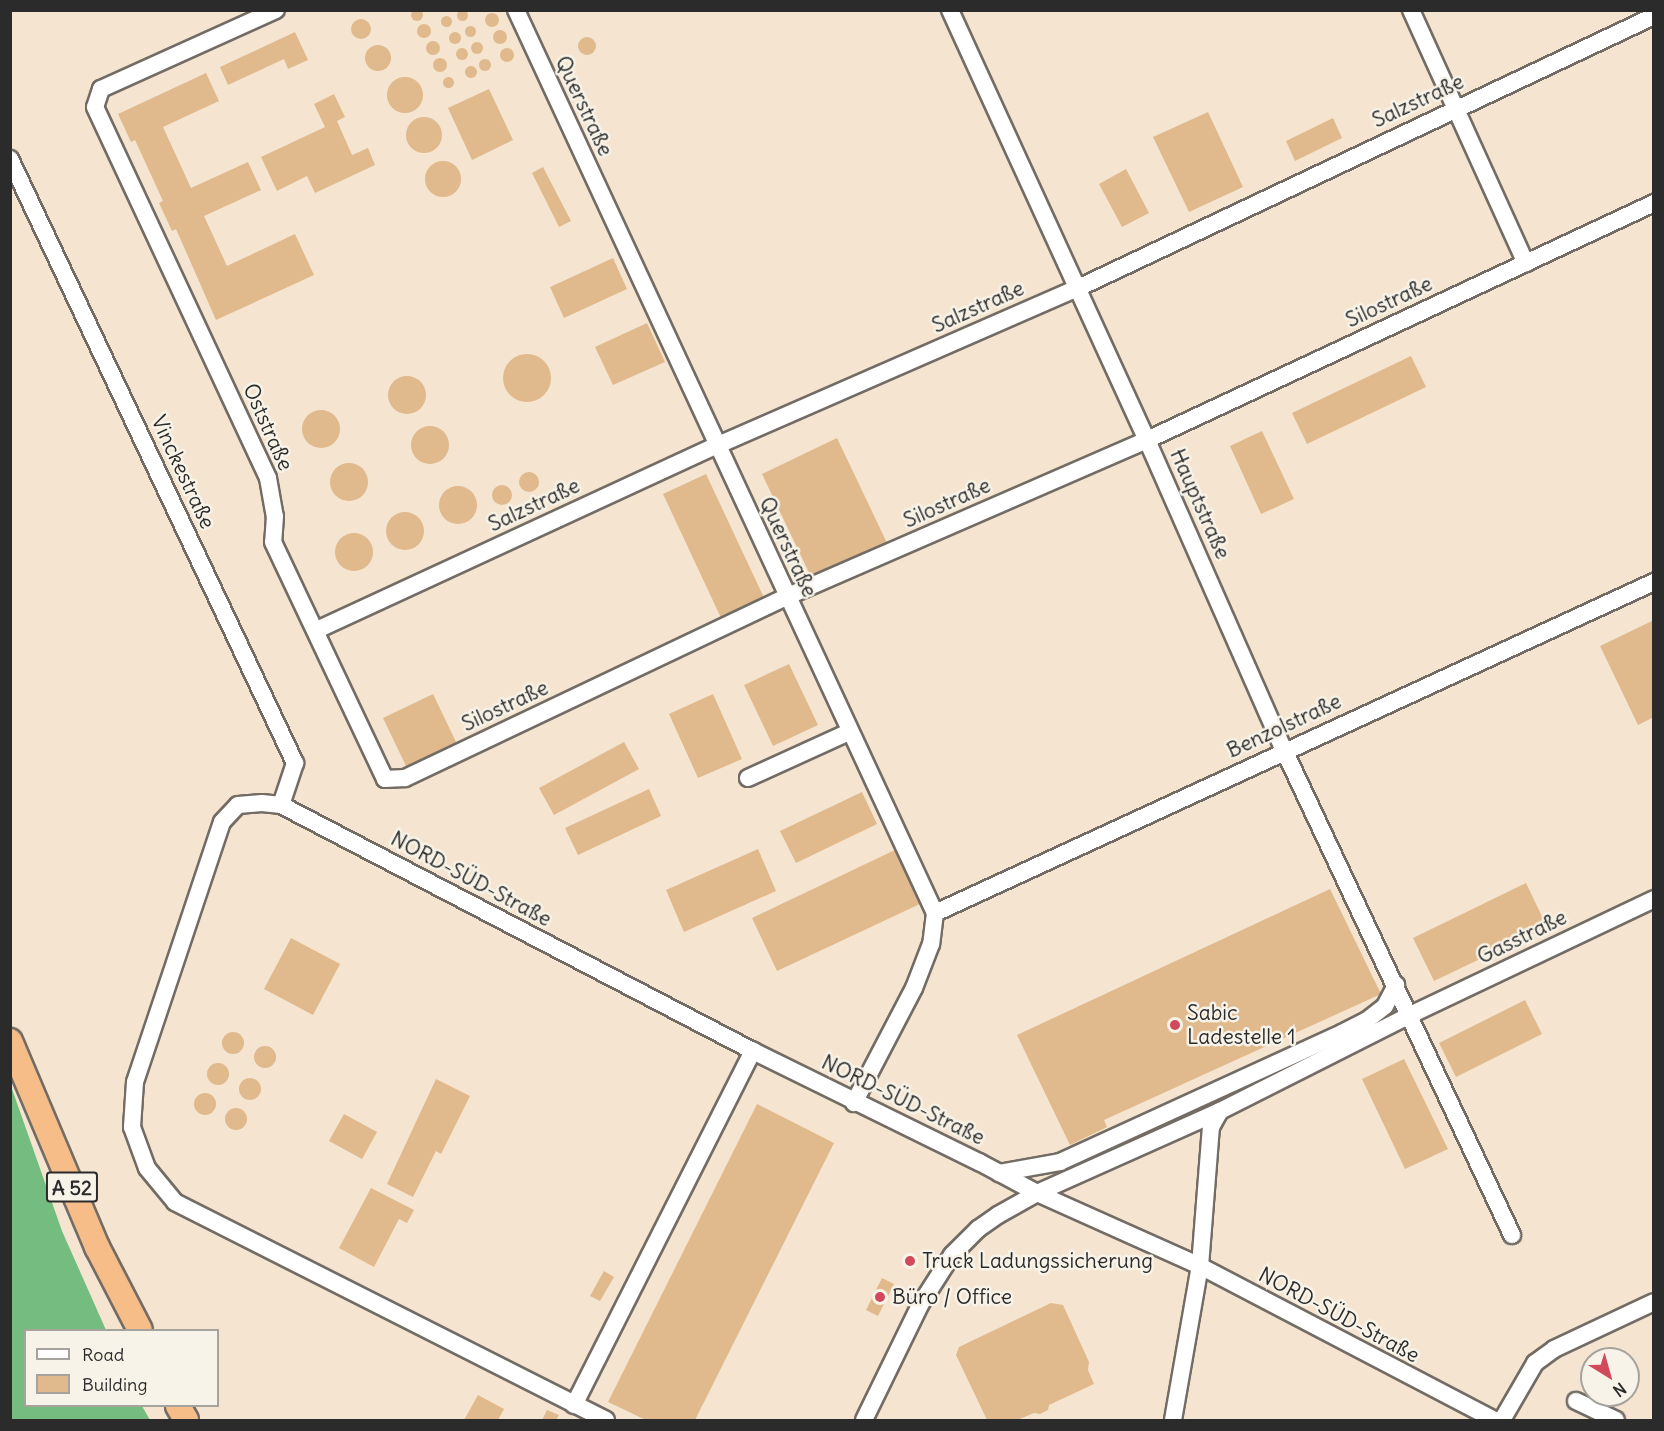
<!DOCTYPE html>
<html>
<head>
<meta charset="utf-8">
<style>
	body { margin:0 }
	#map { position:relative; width:1664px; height:1431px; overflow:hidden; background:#f5e5d0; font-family:Delius,sans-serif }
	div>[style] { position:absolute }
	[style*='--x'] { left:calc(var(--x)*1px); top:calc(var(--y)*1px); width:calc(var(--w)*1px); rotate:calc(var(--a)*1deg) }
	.forest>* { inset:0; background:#75bc81 }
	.building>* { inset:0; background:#e0b98d }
	.round { border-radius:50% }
	.roads { filter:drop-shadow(2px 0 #726c65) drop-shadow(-2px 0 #726c65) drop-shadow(0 2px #726c65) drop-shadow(0 -2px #726c65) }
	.minor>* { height:16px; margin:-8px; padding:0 8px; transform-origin:8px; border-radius:8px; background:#fff }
	.highway>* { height:24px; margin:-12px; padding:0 12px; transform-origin:12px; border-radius:12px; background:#f7bd88 }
	.dots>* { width:16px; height:16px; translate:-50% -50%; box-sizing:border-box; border:3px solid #f7f3e8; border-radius:50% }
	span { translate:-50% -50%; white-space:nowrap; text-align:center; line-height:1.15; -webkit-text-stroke:5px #f7f3e8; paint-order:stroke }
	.shield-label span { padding:2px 4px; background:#f7f3e8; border:2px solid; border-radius:4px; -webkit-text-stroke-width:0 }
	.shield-label { font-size:20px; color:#2b2b2b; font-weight:700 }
	.street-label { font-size:21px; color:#2b2b2b }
	.poi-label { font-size:21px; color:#2b2b2b }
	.left { translate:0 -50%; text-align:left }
	.frame { position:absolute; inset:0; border:12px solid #2b2b2b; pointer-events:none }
	.legend { position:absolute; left:24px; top:1329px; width:195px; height:78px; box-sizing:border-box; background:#f7f3e8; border:2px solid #a5a39c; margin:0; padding:8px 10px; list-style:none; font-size:18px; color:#2b2b2b }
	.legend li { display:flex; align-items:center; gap:12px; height:30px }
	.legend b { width:30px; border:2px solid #a5a39c }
	.north { position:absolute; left:1580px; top:1347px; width:60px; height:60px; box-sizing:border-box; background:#f7f3e8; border:2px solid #a5a39c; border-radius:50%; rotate:143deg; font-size:16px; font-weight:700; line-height:24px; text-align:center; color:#2b2b2b }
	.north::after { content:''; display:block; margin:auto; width:21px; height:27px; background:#d1495b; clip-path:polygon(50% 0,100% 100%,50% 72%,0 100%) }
</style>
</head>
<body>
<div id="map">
	<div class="forest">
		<div style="clip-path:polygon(11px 1086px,62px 1231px,106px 1330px,26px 1330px,26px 1406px,142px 1406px,150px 1420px,11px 1420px)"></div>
	</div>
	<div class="building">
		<div class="round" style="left:411px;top:9px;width:12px;height:12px"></div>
		<div class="round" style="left:456.5px;top:9.5px;width:11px;height:11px"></div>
		<div class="round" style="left:485px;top:13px;width:14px;height:14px"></div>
		<div class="round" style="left:440.5px;top:15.5px;width:11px;height:11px"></div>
		<div class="round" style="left:351px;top:19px;width:20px;height:20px"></div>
		<div class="round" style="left:417px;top:24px;width:14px;height:14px"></div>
		<div class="round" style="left:464.5px;top:25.5px;width:11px;height:11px"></div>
		<div class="round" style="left:493px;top:30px;width:14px;height:14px"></div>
		<div style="clip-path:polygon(295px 32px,308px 60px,288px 69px,284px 59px,228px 85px,220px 67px)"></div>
		<div class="round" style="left:449px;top:32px;width:12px;height:12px"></div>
		<div class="round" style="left:578px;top:37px;width:18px;height:18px"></div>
		<div class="round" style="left:426px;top:41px;width:14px;height:14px"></div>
		<div class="round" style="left:471px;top:42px;width:12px;height:12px"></div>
		<div class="round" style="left:365px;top:45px;width:26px;height:26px"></div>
		<div class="round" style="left:500px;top:48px;width:14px;height:14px"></div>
		<div class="round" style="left:456px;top:48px;width:12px;height:12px"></div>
		<div class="round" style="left:433px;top:58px;width:14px;height:14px"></div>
		<div class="round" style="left:479px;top:59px;width:12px;height:12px"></div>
		<div class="round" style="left:465px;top:66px;width:12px;height:12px"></div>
		<div style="clip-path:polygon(206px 73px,219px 101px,163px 127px,191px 188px,248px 162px,261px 190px,204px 216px,227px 266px,295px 234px,314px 275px,216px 320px,176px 229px,172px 231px,159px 203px,163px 201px,135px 140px,131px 142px,118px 114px)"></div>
		<div class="round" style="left:442.5px;top:76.5px;width:11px;height:11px"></div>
		<div class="round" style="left:387px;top:77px;width:36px;height:36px"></div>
		<div style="clip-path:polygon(489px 89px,513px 140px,472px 160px,448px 108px)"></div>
		<div style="clip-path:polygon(334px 94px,345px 117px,337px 121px,352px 155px,368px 148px,375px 165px,315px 193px,307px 176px,277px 191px,261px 157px,325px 127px,314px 104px)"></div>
		<div style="clip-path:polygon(1208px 112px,1243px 187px,1189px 212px,1153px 137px)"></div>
		<div class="round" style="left:406px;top:117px;width:36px;height:36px"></div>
		<div style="clip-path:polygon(1333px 118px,1342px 138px,1295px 161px,1286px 141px)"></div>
		<div class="round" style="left:425px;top:161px;width:36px;height:36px"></div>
		<div style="clip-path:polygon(543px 167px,571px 221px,559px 227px,532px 173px)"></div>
		<div style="clip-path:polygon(1126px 169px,1149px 213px,1122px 227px,1099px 184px)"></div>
		<div style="clip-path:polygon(613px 258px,627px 289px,564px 318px,550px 287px)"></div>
		<div style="clip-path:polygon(647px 323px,665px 362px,613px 385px,595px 347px)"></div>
		<div class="round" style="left:503px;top:354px;width:48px;height:48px"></div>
		<div style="clip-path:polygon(1411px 356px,1426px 387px,1307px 444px,1292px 413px)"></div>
		<div class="round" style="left:388px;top:376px;width:38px;height:38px"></div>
		<div class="round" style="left:302px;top:410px;width:38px;height:38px"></div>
		<div class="round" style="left:411px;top:426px;width:38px;height:38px"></div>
		<div style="clip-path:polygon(1262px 431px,1294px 499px,1261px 514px,1230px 446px)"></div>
		<div style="clip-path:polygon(837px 438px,887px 543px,812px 579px,762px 474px)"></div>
		<div class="round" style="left:330px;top:463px;width:38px;height:38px"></div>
		<div class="round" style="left:519px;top:472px;width:20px;height:20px"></div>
		<div style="clip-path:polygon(706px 474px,765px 600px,722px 620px,663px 494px)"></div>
		<div class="round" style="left:492px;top:485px;width:20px;height:20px"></div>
		<div class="round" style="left:439px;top:486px;width:38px;height:38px"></div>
		<div class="round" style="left:386px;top:512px;width:38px;height:38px"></div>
		<div class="round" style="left:335px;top:533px;width:38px;height:38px"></div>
		<div style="clip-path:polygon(1652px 621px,1654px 717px,1638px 725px,1600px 646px)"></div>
		<div style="clip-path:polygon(789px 664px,818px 725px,773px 746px,744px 685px)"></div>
		<div style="clip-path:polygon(433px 694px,457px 744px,407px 768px,383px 718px)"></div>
		<div style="clip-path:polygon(713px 694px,742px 759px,698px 778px,669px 714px)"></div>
		<div style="clip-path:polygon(624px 742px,639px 769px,554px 815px,539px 788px)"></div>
		<div style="clip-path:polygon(649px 789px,661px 816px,578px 855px,565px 828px)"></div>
		<div style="clip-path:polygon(862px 792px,877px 824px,796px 863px,780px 831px)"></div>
		<div style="clip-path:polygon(758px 849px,776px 891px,684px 932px,666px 890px)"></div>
		<div style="clip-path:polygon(897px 849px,922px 903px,777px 971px,752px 918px)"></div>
		<div style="clip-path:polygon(1526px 883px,1547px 927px,1434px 981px,1413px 938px)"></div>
		<div style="clip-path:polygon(1330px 889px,1381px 994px,1104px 1120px,1107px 1127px,1070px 1145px,1017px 1035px)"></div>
		<div style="clip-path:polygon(291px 938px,340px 964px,313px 1015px,264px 989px)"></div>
		<div style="clip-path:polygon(1525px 1000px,1542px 1034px,1456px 1077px,1439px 1043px)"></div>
		<div class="round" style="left:222px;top:1032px;width:22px;height:22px"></div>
		<div class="round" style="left:254px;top:1046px;width:22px;height:22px"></div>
		<div style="clip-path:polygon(1404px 1059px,1448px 1149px,1405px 1169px,1362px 1079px)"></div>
		<div class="round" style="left:207px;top:1063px;width:22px;height:22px"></div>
		<div class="round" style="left:239px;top:1078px;width:22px;height:22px"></div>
		<div style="clip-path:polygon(436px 1079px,470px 1096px,441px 1154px,436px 1151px,413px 1197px,387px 1184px)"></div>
		<div class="round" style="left:194px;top:1093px;width:22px;height:22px"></div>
		<div style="clip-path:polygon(757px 1104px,834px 1143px,695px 1420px,646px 1420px,608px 1402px)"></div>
		<div class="round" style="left:225px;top:1108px;width:22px;height:22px"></div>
		<div style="clip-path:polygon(344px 1114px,377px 1132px,362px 1159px,329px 1141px)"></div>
		<div style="clip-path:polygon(371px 1188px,414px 1210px,407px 1223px,399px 1219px,374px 1267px,339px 1248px)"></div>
		<div style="clip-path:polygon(604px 1271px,614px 1277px,600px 1301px,590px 1296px)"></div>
		<div style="clip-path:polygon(882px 1278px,894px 1284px,878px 1316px,866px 1310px)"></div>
		<div style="clip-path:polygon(1051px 1303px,1063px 1305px,1089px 1362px,1088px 1370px,1094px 1384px,1049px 1405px,1048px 1410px,1040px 1414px,1034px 1413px,1017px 1420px,987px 1420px,956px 1355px,959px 1347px)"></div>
		<div style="clip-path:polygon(478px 1395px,504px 1409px,498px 1420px,464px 1420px)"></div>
		<div style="clip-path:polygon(547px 1410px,559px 1415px,556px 1420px,542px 1420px)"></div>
	</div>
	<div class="roads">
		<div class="minor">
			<div style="--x:276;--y:10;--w:192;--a:155.7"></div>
			<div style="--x:101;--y:89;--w:19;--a:108"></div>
			<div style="--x:95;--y:107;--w:409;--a:65"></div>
			<div style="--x:268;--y:478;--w:39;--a:80"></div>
			<div style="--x:275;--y:516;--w:26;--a:94"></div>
			<div style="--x:273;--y:542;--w:262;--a:64.7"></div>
			<div style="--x:385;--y:779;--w:20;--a:-3"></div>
			<div style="--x:405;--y:778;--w:422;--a:-25.4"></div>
			<div style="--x:786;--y:597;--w:394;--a:-23.5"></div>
			<div style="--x:1147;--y:440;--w:560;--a:-25.05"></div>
			<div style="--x:516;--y:10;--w:995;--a:65.11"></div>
			<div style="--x:935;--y:913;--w:31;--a:97"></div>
			<div style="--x:931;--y:944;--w:47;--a:111.1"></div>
			<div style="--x:914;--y:988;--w:130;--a:117.6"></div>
			<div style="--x:950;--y:10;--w:473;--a:65.4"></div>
			<div style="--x:1147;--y:440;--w:339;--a:66.2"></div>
			<div style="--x:1284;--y:750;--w:536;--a:64.82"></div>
			<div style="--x:1411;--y:10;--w:278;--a:65.6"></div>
			<div style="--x:10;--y:159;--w:668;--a:64.74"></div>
			<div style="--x:295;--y:763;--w:44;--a:108.4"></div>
			<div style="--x:317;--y:630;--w:439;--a:-24.8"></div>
			<div style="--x:716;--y:446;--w:395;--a:-23.6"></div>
			<div style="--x:1078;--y:288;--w:637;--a:-25.28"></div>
			<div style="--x:748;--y:778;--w:111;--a:-24.5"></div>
			<div style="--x:935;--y:913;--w:792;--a:-24.72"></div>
			<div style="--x:999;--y:1173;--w:62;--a:-10.2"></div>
			<div style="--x:1060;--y:1162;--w:310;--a:-24.6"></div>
			<div style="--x:1342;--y:1033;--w:27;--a:-27"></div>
			<div style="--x:1366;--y:1021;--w:24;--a:-38"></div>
			<div style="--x:1385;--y:1006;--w:24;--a:-62"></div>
			<div style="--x:1576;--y:1401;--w:44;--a:25.4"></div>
			<div style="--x:574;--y:1405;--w:397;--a:-63.2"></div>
			<div style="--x:606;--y:1420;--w:483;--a:-153.2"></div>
			<div style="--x:175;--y:1202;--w:44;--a:-129.5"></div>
			<div style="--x:147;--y:1168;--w:44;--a:-110.1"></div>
			<div style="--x:132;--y:1127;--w:45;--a:-86.2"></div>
			<div style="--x:135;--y:1082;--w:274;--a:-71.5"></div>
			<div style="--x:222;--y:822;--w:23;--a:-47"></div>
			<div style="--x:238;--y:805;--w:24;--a:-5"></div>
			<div style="--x:262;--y:803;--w:19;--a:6"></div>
			<div style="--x:281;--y:805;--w:532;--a:27.53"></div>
			<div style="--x:753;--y:1051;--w:252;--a:26.2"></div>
			<div style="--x:979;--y:1162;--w:66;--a:28.1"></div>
			<div style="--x:1037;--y:1193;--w:179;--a:24.1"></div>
			<div style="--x:1200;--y:1266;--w:333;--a:27.6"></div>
			<div style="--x:864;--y:1420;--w:128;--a:-64"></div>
			<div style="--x:920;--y:1305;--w:59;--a:-57.4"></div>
			<div style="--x:952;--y:1255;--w:37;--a:-45"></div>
			<div style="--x:978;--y:1229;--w:24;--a:-35"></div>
			<div style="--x:998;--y:1215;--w:45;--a:-29.4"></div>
			<div style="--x:1037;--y:1193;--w:201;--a:-24.1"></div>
			<div style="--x:1220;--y:1111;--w:213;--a:-26.8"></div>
			<div style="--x:1410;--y:1015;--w:270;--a:-25.4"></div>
			<div style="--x:1173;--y:1420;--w:156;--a:-80.1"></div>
			<div style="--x:1200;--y:1266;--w:139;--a:-85.5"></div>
			<div style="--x:1211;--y:1127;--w:18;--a:-61"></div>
			<div style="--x:1502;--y:1420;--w:66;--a:-59.9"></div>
			<div style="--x:1535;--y:1363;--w:24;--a:-36"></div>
			<div style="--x:1554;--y:1349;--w:110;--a:-25.2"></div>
		</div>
		<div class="highway">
			<div style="--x:10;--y:1041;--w:224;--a:67.1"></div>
			<div style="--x:97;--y:1247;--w:93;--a:62.6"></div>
			<div style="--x:178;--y:1406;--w:16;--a:60"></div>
		</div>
	</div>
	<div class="dots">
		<div style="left:1175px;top:1025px;background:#d1495b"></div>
		<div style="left:910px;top:1261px;background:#d1495b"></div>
		<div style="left:880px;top:1297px;background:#d1495b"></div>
	</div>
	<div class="shield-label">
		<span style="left:72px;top:1187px">A 52</span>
	</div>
	<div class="street-label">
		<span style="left:1418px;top:101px;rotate:-25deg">Salzstraße</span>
		<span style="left:584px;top:106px;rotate:65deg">Querstraße</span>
		<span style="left:1389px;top:302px;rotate:-25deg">Silostraße</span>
		<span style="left:978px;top:307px;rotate:-24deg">Salzstraße</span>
		<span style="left:268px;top:427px;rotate:66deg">Oststraße</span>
		<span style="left:183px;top:472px;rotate:65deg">Vinckestraße</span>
		<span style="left:947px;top:503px;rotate:-24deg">Silostraße</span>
		<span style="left:1200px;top:504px;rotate:66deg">Hauptstraße</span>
		<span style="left:534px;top:505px;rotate:-25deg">Salzstraße</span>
		<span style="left:788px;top:547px;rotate:65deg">Querstraße</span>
		<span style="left:505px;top:706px;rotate:-25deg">Silostraße</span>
		<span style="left:1284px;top:726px;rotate:-25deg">Benzolstraße</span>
		<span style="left:471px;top:879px;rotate:28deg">NORD-SÜD-Straße</span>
		<span style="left:1522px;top:937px;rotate:-26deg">Gasstraße</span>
		<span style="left:903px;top:1100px;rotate:26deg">NORD-SÜD-Straße</span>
		<span style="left:1339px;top:1315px;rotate:28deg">NORD-SÜD-Straße</span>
	</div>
	<div class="poi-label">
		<span class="left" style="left:1187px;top:1025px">Sabic<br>Ladestelle 1</span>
		<span class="left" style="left:922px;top:1261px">Truck Ladungssicherung</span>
		<span class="left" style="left:892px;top:1297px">Büro / Office</span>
	</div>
	<div class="frame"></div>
	<ul class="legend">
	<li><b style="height:8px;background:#fff"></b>Road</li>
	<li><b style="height:16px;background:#e0b98d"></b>Building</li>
	</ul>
	<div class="north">N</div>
</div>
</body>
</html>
